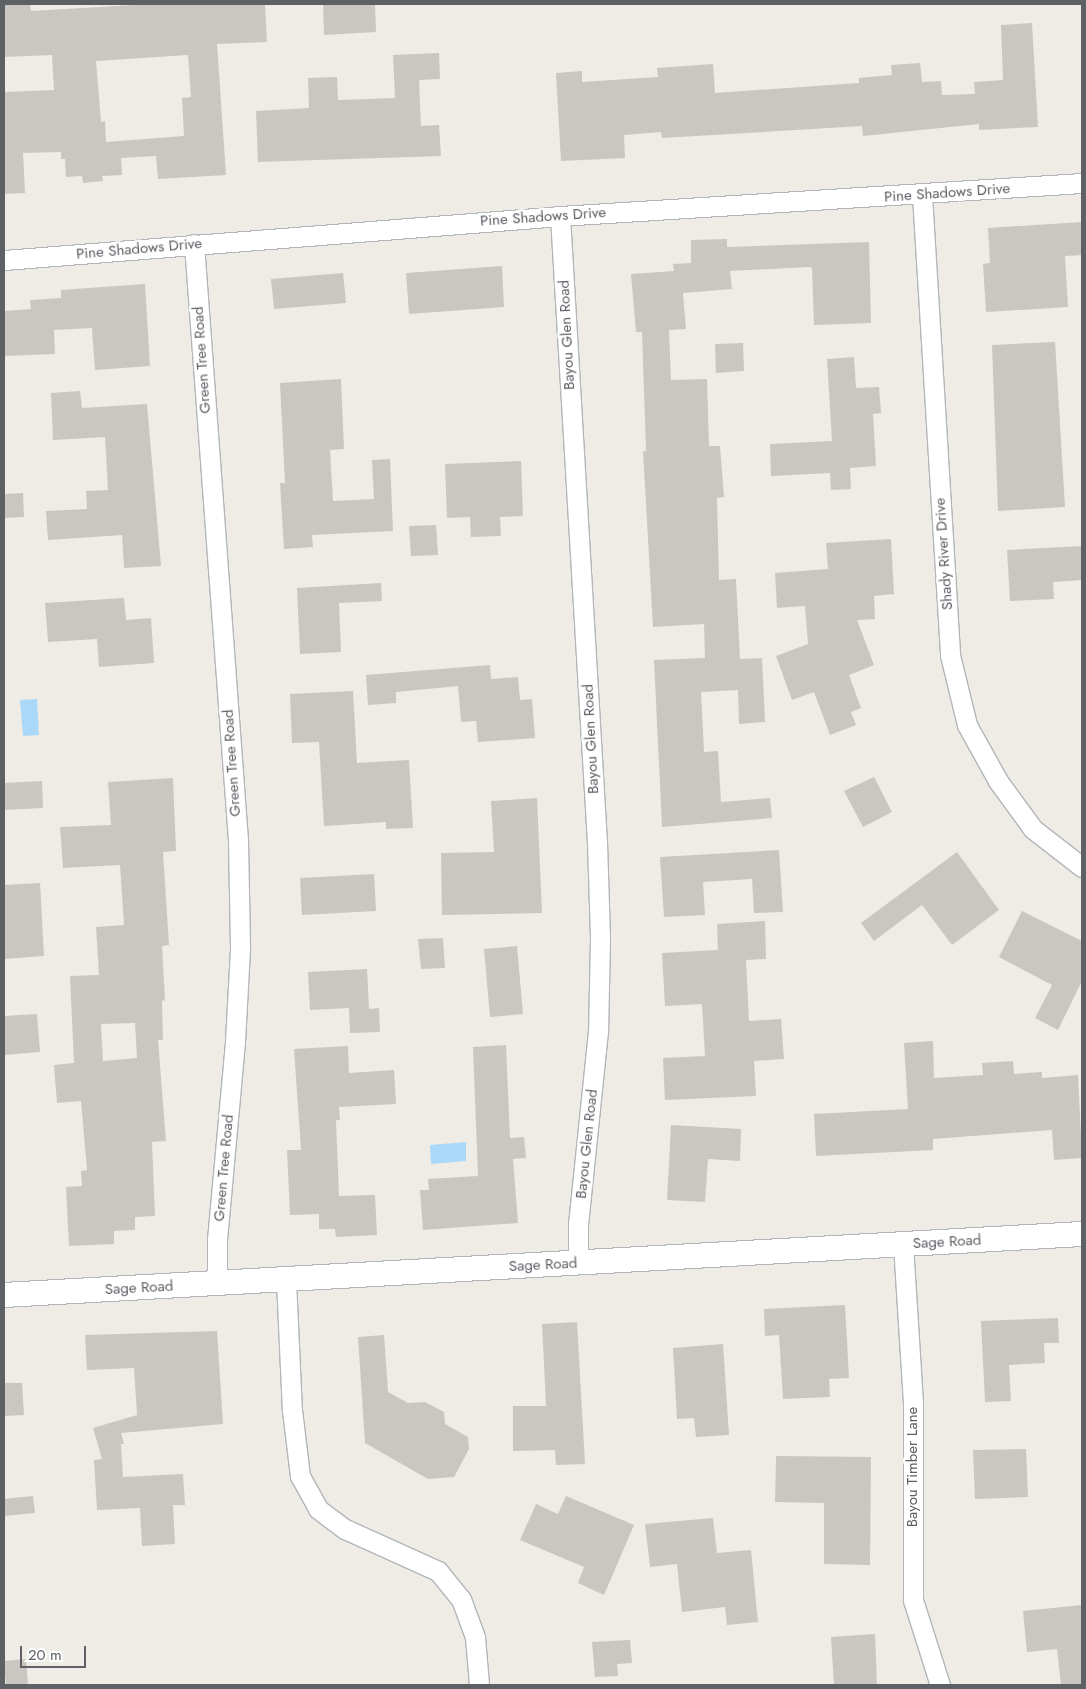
<!DOCTYPE html>
<html>
<head>
<meta charset="utf-8">
<style>
	body { margin:0 }
	#map { position:relative; width:1086px; height:1689px; overflow:hidden; background:#eeece5; font-family:Jost,sans-serif }
	div>[style] { position:absolute }
	[style*='--x'] { left:calc(var(--x)*1px); top:calc(var(--y)*1px); width:calc(var(--w)*1px); rotate:calc(var(--a)*1deg) }
	.water>* { inset:0; background:#aad8f9 }
	.building>* { inset:0; background:#cac7c2 }
	.roads { filter:drop-shadow(1px 0 #b2b5b9) drop-shadow(-1px 0 #b2b5b9) drop-shadow(0 1px #b2b5b9) drop-shadow(0 -1px #b2b5b9) }
	.minor>* { height:19px; margin:-9.5px; padding:0 9.5px; transform-origin:9.5px; border-radius:9.5px; background:#fff }
	.tertiary>* { height:24px; margin:-12px; padding:0 12px; transform-origin:12px; border-radius:12px; background:#fff }
	span { translate:-50% -50%; white-space:nowrap; text-align:center; line-height:1.15; -webkit-text-stroke:4.5px #fff; paint-order:stroke }
	.street-label { font-size:15px; color:#5d6065 }
	.frame { position:absolute; inset:0; border:5px solid #5d6065; pointer-events:none }
	.scale { position:absolute; left:20px; top:1646px; width:66px; height:22px; box-sizing:border-box; border:2px solid #5d6065; border-top:0; padding-left:6px; font-size:15px; line-height:18px; white-space:nowrap; color:#5d6065; -webkit-text-stroke:4px #fff; paint-order:stroke }
</style>
</head>
<body>
<div id="map">
	<div class="water">
		<div style="clip-path:polygon(37px 699px,39px 735px,23px 736px,20px 700px)"></div>
		<div style="clip-path:polygon(466px 1142px,466px 1161px,431px 1164px,430px 1145px)"></div>
	</div>
	<div class="building">
		<div style="clip-path:polygon(evenodd,4px 4px,30px 4px,31px 11px,152px 4px,265px 4px,267px 42px,217px 44px,226px 175px,158px 179px,156px 156px,121px 158px,122px 175px,102px 176px,103px 181px,83px 183px,82px 176px,66px 177px,65px 159px,61px 159px,61px 152px,23px 153px,25px 193px,4px 194px,4px 92px,54px 90px,52px 55px,4px 57px,4px 4px,188px 55px,191px 97px,182px 98px,184px 136px,106px 142px,105px 121px,101px 122px,96px 61px,188px 55px)"></div>
		<div style="clip-path:polygon(323px 4px,375px 4px,376px 32px,324px 35px)"></div>
		<div style="clip-path:polygon(1032px 23px,1038px 127px,979px 130px,979px 124px,863px 136px,862px 126px,662px 138px,661px 132px,624px 135px,625px 158px,561px 161px,556px 73px,582px 71px,582px 82px,658px 77px,657px 68px,713px 64px,715px 93px,859px 83px,859px 78px,892px 75px,891px 65px,920px 63px,922px 82px,941px 81px,942px 95px,975px 94px,974px 82px,1003px 80px,1001px 25px)"></div>
		<div style="clip-path:polygon(439px 53px,440px 79px,419px 80px,421px 126px,439px 125px,441px 156px,258px 162px,256px 111px,309px 108px,308px 78px,337px 77px,338px 100px,395px 98px,393px 55px)"></div>
		<div style="clip-path:polygon(1082px 222px,1082px 255px,1065px 256px,1068px 307px,986px 312px,983px 264px,990px 263px,988px 228px)"></div>
		<div style="clip-path:polygon(727px 239px,727px 247px,869px 242px,871px 323px,814px 325px,812px 268px,809px 267px,730px 271px,732px 289px,683px 293px,686px 329px,669px 330px,671px 380px,707px 379px,709px 446px,720px 446px,724px 497px,717px 498px,719px 580px,736px 579px,740px 659px,762px 658px,765px 722px,739px 724px,738px 690px,701px 692px,704px 752px,718px 751px,721px 802px,770px 798px,772px 818px,662px 827px,654px 660px,705px 658px,704px 624px,653px 627px,643px 451px,646px 451px,642px 332px,636px 332px,631px 274px,674px 271px,673px 264px,691px 263px,691px 240px)"></div>
		<div style="clip-path:polygon(502px 266px,504px 307px,409px 314px,406px 273px)"></div>
		<div style="clip-path:polygon(343px 273px,346px 303px,274px 309px,271px 279px)"></div>
		<div style="clip-path:polygon(145px 284px,150px 366px,95px 370px,92px 328px,54px 330px,55px 354px,4px 356px,4px 311px,31px 309px,30px 300px,61px 298px,61px 290px)"></div>
		<div style="clip-path:polygon(1055px 342px,1065px 507px,998px 511px,992px 345px)"></div>
		<div style="clip-path:polygon(743px 343px,744px 371px,716px 373px,715px 344px)"></div>
		<div style="clip-path:polygon(854px 357px,856px 388px,879px 387px,881px 413px,873px 414px,876px 466px,850px 468px,851px 489px,831px 490px,830px 473px,771px 476px,770px 444px,832px 441px,827px 359px)"></div>
		<div style="clip-path:polygon(341px 379px,344px 449px,330px 450px,333px 501px,374px 499px,372px 460px,390px 459px,393px 531px,312px 535px,313px 547px,284px 549px,280px 483px,285px 483px,280px 383px)"></div>
		<div style="clip-path:polygon(80px 391px,82px 408px,147px 404px,161px 566px,124px 568px,122px 535px,48px 540px,46px 511px,87px 509px,86px 491px,108px 490px,105px 437px,53px 440px,51px 393px)"></div>
		<div style="clip-path:polygon(521px 461px,523px 516px,500px 517px,501px 536px,471px 537px,470px 517px,447px 518px,445px 464px)"></div>
		<div style="clip-path:polygon(23px 493px,24px 517px,4px 518px,4px 494px)"></div>
		<div style="clip-path:polygon(436px 525px,438px 555px,411px 556px,409px 526px)"></div>
		<div style="clip-path:polygon(891px 539px,894px 594px,874px 596px,875px 619px,857px 620px,874px 665px,849px 675px,861px 708px,851px 712px,856px 725px,830px 735px,814px 692px,792px 700px,776px 656px,808px 644px,805px 606px,777px 608px,775px 573px,828px 569px,826px 543px)"></div>
		<div style="clip-path:polygon(1082px 546px,1082px 580px,1053px 582px,1054px 599px,1010px 601px,1007px 550px)"></div>
		<div style="clip-path:polygon(381px 583px,382px 601px,339px 603px,341px 652px,300px 654px,297px 588px)"></div>
		<div style="clip-path:polygon(124px 598px,126px 620px,151px 618px,154px 663px,99px 667px,97px 639px,48px 642px,45px 603px)"></div>
		<div style="clip-path:polygon(490px 665px,491px 679px,518px 677px,520px 700px,532px 699px,535px 738px,478px 742px,476px 721px,461px 722px,458px 686px,396px 692px,396px 703px,368px 705px,366px 675px)"></div>
		<div style="clip-path:polygon(353px 691px,357px 763px,409px 760px,413px 828px,386px 829px,386px 822px,324px 826px,319px 742px,292px 743px,290px 694px)"></div>
		<div style="clip-path:polygon(874px 777px,892px 812px,863px 827px,844px 791px)"></div>
		<div style="clip-path:polygon(evenodd,173px 778px,176px 851px,163px 852px,169px 945px,162px 946px,165px 1000px,162px 1001px,163px 1040px,158px 1040px,166px 1141px,152px 1142px,155px 1216px,135px 1217px,135px 1230px,114px 1231px,114px 1244px,69px 1246px,66px 1187px,82px 1186px,81px 1171px,87px 1170px,81px 1101px,57px 1103px,54px 1065px,74px 1063px,70px 976px,99px 975px,96px 927px,124px 925px,120px 865px,63px 868px,60px 827px,111px 825px,108px 782px,173px 778px,135px 1023px,137px 1058px,103px 1061px,101px 1024px,135px 1023px)"></div>
		<div style="clip-path:polygon(42px 781px,43px 808px,4px 810px,4px 783px)"></div>
		<div style="clip-path:polygon(537px 798px,542px 913px,442px 915px,441px 853px,494px 852px,491px 801px)"></div>
		<div style="clip-path:polygon(779px 850px,783px 912px,754px 913px,752px 879px,703px 882px,705px 915px,664px 917px,660px 857px)"></div>
		<div style="clip-path:polygon(957px 852px,999px 910px,952px 945px,922px 905px,874px 941px,861px 923px)"></div>
		<div style="clip-path:polygon(374px 874px,376px 911px,302px 915px,300px 878px)"></div>
		<div style="clip-path:polygon(40px 883px,44px 956px,4px 959px,4px 885px)"></div>
		<div style="clip-path:polygon(1022px 911px,1082px 941px,1082px 981px,1058px 1030px,1035px 1018px,1052px 985px,999px 957px)"></div>
		<div style="clip-path:polygon(765px 921px,766px 959px,746px 960px,749px 1021px,781px 1019px,784px 1059px,754px 1061px,756px 1096px,665px 1100px,663px 1058px,705px 1056px,702px 1004px,665px 1006px,662px 953px,718px 950px,717px 924px)"></div>
		<div style="clip-path:polygon(443px 938px,445px 968px,421px 969px,418px 939px)"></div>
		<div style="clip-path:polygon(517px 946px,523px 1014px,490px 1017px,484px 949px)"></div>
		<div style="clip-path:polygon(367px 969px,369px 1009px,379px 1008px,380px 1032px,350px 1033px,349px 1008px,310px 1010px,308px 972px)"></div>
		<div style="clip-path:polygon(37px 1014px,40px 1052px,4px 1055px,4px 1016px)"></div>
		<div style="clip-path:polygon(933px 1041px,934px 1078px,983px 1075px,982px 1063px,1013px 1061px,1014px 1074px,1042px 1072px,1042px 1078px,1078px 1075px,1082px 1158px,1054px 1160px,1052px 1130px,933px 1139px,933px 1150px,816px 1156px,814px 1114px,908px 1109px,904px 1043px)"></div>
		<div style="clip-path:polygon(506px 1045px,510px 1138px,524px 1137px,526px 1158px,513px 1159px,518px 1223px,423px 1230px,420px 1190px,429px 1190px,428px 1179px,478px 1176px,473px 1047px)"></div>
		<div style="clip-path:polygon(348px 1046px,349px 1073px,394px 1070px,396px 1104px,339px 1107px,340px 1120px,336px 1120px,339px 1196px,375px 1195px,377px 1235px,336px 1237px,335px 1229px,319px 1229px,319px 1214px,290px 1215px,287px 1150px,301px 1150px,294px 1049px)"></div>
		<div style="clip-path:polygon(671px 1125px,741px 1129px,740px 1161px,708px 1159px,705px 1202px,667px 1200px)"></div>
		<div style="clip-path:polygon(845px 1305px,849px 1378px,829px 1379px,830px 1397px,783px 1399px,779px 1335px,765px 1336px,764px 1309px)"></div>
		<div style="clip-path:polygon(1058px 1318px,1059px 1343px,1044px 1343px,1045px 1363px,1009px 1365px,1011px 1401px,985px 1402px,981px 1321px)"></div>
		<div style="clip-path:polygon(577px 1322px,585px 1464px,556px 1465px,555px 1450px,513px 1451px,513px 1406px,546px 1406px,542px 1324px)"></div>
		<div style="clip-path:polygon(217px 1331px,223px 1424px,121px 1433px,124px 1444px,121px 1444px,123px 1477px,183px 1474px,185px 1505px,173px 1505px,175px 1544px,142px 1546px,140px 1508px,97px 1510px,94px 1460px,102px 1459px,93px 1428px,137px 1415px,134px 1368px,87px 1370px,85px 1335px)"></div>
		<div style="clip-path:polygon(384px 1335px,388px 1392px,408px 1403px,425px 1402px,444px 1412px,445px 1424px,468px 1437px,469px 1449px,454px 1477px,428px 1479px,365px 1443px,358px 1337px)"></div>
		<div style="clip-path:polygon(723px 1344px,729px 1435px,696px 1437px,694px 1418px,677px 1419px,673px 1348px)"></div>
		<div style="clip-path:polygon(4px 1383px,22px 1383px,24px 1415px,4px 1416px)"></div>
		<div style="clip-path:polygon(1026px 1449px,1028px 1497px,975px 1499px,973px 1450px)"></div>
		<div style="clip-path:polygon(776px 1456px,871px 1457px,870px 1565px,824px 1564px,824px 1503px,775px 1502px)"></div>
		<div style="clip-path:polygon(33px 1496px,35px 1513px,4px 1516px,4px 1499px)"></div>
		<div style="clip-path:polygon(566px 1496px,634px 1525px,604px 1595px,578px 1583px,584px 1567px,520px 1540px,536px 1504px,558px 1514px)"></div>
		<div style="clip-path:polygon(713px 1518px,717px 1553px,751px 1550px,758px 1622px,727px 1625px,725px 1607px,682px 1612px,677px 1564px,650px 1567px,645px 1524px)"></div>
		<div style="clip-path:polygon(1082px 1605px,1082px 1685px,1061px 1685px,1057px 1649px,1027px 1652px,1023px 1611px)"></div>
		<div style="clip-path:polygon(875px 1634px,877px 1685px,834px 1685px,831px 1637px)"></div>
		<div style="clip-path:polygon(630px 1640px,632px 1663px,617px 1664px,618px 1676px,595px 1677px,592px 1642px)"></div>
		<div style="clip-path:polygon(26px 1659px,28px 1685px,6px 1685px,4px 1661px)"></div>
	</div>
	<div class="roads">
		<div class="minor">
			<div style="--x:922;--y:195;--w:461;--a:86.5"></div>
			<div style="--x:950;--y:655;--w:72;--a:76.3"></div>
			<div style="--x:967;--y:725;--w:64;--a:61"></div>
			<div style="--x:998;--y:781;--w:59;--a:53.9"></div>
			<div style="--x:1033;--y:829;--w:62;--a:37.8"></div>
			<div style="--x:560;--y:216;--w:627;--a:86.62"></div>
			<div style="--x:597;--y:842;--w:97;--a:88.2"></div>
			<div style="--x:600;--y:939;--w:92;--a:91.2"></div>
			<div style="--x:598;--y:1031;--w:193;--a:95.9"></div>
			<div style="--x:578;--y:1223;--w:40;--a:90"></div>
			<div style="--x:194;--y:244;--w:599;--a:85.78"></div>
			<div style="--x:238;--y:841;--w:108;--a:88.9"></div>
			<div style="--x:240;--y:949;--w:93;--a:93.1"></div>
			<div style="--x:235;--y:1042;--w:198;--a:95.2"></div>
			<div style="--x:217;--y:1239;--w:44;--a:90"></div>
			<div style="--x:4;--y:260;--w:558;--a:-4.52"></div>
			<div style="--x:560;--y:216;--w:523;--a:-3.62"></div>
			<div style="--x:903;--y:1244;--w:160;--a:86.4"></div>
			<div style="--x:913;--y:1404;--w:196;--a:90"></div>
			<div style="--x:913;--y:1600;--w:89;--a:72.4"></div>
			<div style="--x:286;--y:1280;--w:130;--a:87.4"></div>
			<div style="--x:292;--y:1410;--w:66;--a:83.1"></div>
			<div style="--x:300;--y:1476;--w:38;--a:61"></div>
			<div style="--x:318;--y:1509;--w:34;--a:37"></div>
			<div style="--x:345;--y:1529;--w:102;--a:24.3"></div>
			<div style="--x:438;--y:1571;--w:36;--a:51"></div>
			<div style="--x:461;--y:1599;--w:40;--a:69.8"></div>
			<div style="--x:475;--y:1637;--w:48;--a:85.2"></div>
		</div>
		<div class="tertiary">
			<div style="--x:4;--y:1295;--w:1080;--a:-3.24"></div>
		</div>
	</div>
	<div class="street-label">
		<span style="left:947px;top:193px;rotate:-4deg">Pine Shadows Drive</span>
		<span style="left:543px;top:217px;rotate:-4deg">Pine Shadows Drive</span>
		<span style="left:139px;top:249px;rotate:-5deg">Pine Shadows Drive</span>
		<span style="left:567px;top:335px;rotate:-93deg">Bayou Glen Road</span>
		<span style="left:202px;top:360px;rotate:-94deg">Green Tree Road</span>
		<span style="left:944px;top:554px;rotate:-94deg">Shady River Drive</span>
		<span style="left:591px;top:739px;rotate:-93deg">Bayou Glen Road</span>
		<span style="left:232px;top:763px;rotate:-94deg">Green Tree Road</span>
		<span style="left:587px;top:1144px;rotate:-84deg">Bayou Glen Road</span>
		<span style="left:224px;top:1168px;rotate:-85deg">Green Tree Road</span>
		<span style="left:947px;top:1242px;rotate:-3deg">Sage Road</span>
		<span style="left:543px;top:1265px;rotate:-3deg">Sage Road</span>
		<span style="left:139px;top:1288px;rotate:-3deg">Sage Road</span>
		<span style="left:913px;top:1467px;rotate:-90deg">Bayou Timber Lane</span>
	</div>
	<div class="frame"></div>
	<div class="scale">20 m</div>
</div>
</body>
</html>
